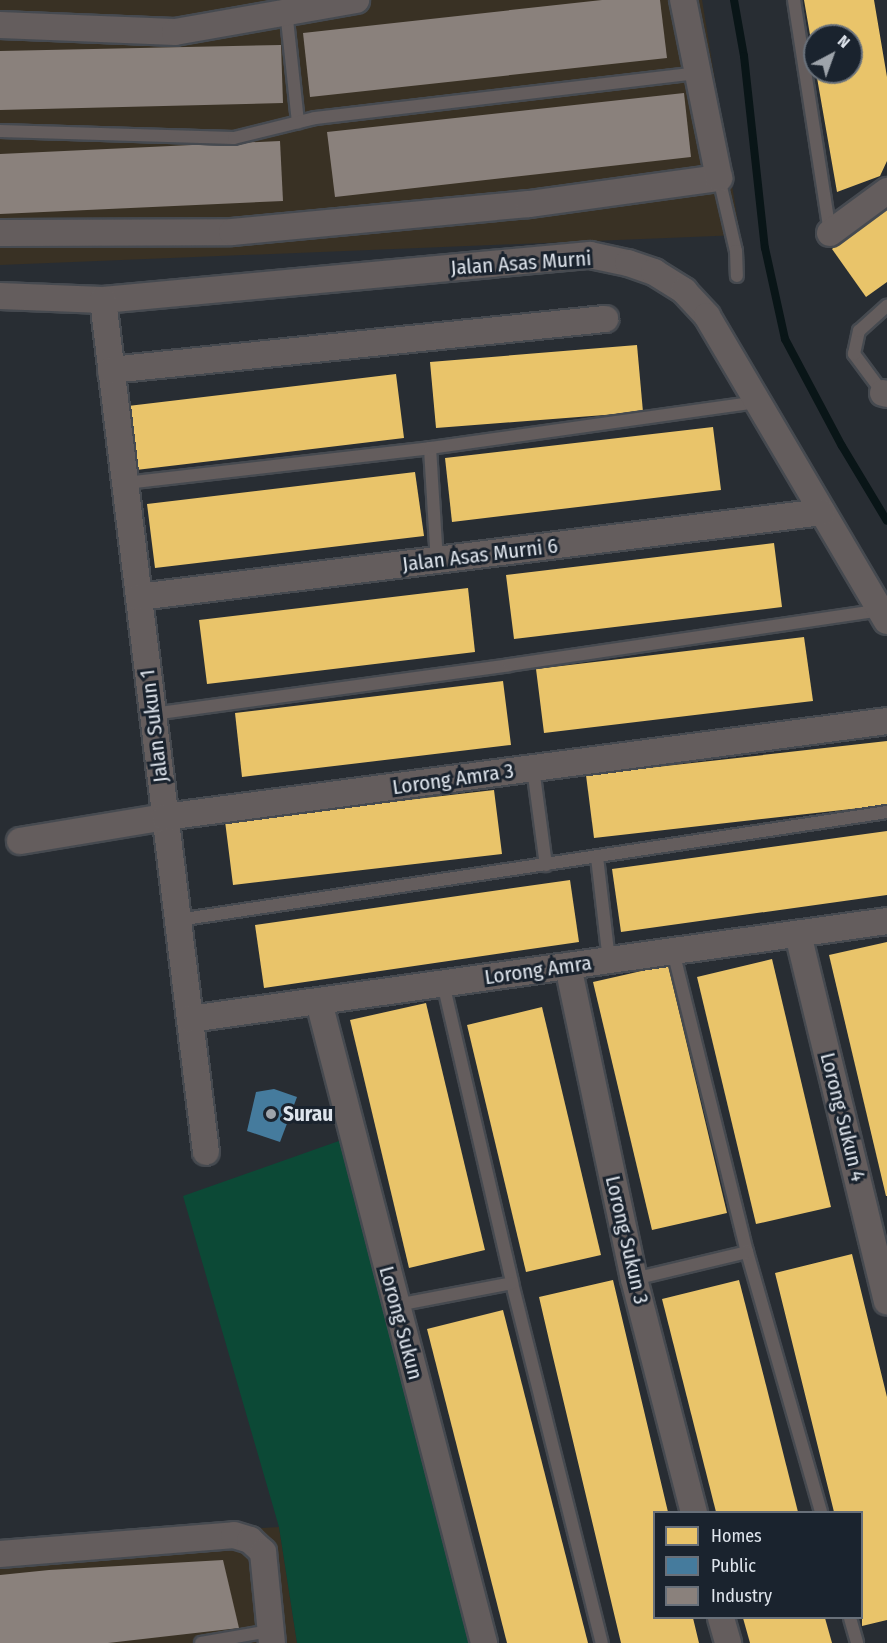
<!DOCTYPE html>
<html>
<head>
<meta charset="utf-8">
<style>
	body { margin:0 }
	#map { position:relative; width:887px; height:1643px; overflow:hidden; background:#282d33; font-family:"Fira Sans Condensed",sans-serif }
	div>[style] { position:absolute }
	[style*='--x'] { left:calc(var(--x)*1px); top:calc(var(--y)*1px); width:calc(var(--w)*1px); rotate:calc(var(--a)*1deg) }
	.industrial>* { inset:0; background:#393124 }
	.green>* { inset:0; background:#0c4936 }
	.homes>* { inset:0; background:#e9c46a }
	.public>* { inset:0; background:#457b9d }
	.industry>* { inset:0; background:#8a817c }
	.stream>* { height:8px; margin:-4px; padding:0 4px; transform-origin:4px; border-radius:4px; background:#091517 }
	.roads { filter:drop-shadow(2px 0 #464a50) drop-shadow(-2px 0 #464a50) drop-shadow(0 2px #464a50) drop-shadow(0 -2px #464a50) }
	.service>* { height:12px; margin:-6px; padding:0 6px; transform-origin:6px; border-radius:6px; background:#645d5d }
	.minor>* { height:26px; margin:-13px; padding:0 13px; transform-origin:13px; border-radius:13px; background:#645d5d }
	.dots>* { width:16px; height:16px; translate:-50% -50%; box-sizing:border-box; border:3px solid #1a232e; border-radius:50% }
	span { translate:-50% -50%; white-space:nowrap; text-align:center; line-height:1.15; -webkit-text-stroke:6px #1a232e; paint-order:stroke }
	.street-label { font-size:21px; color:#dee4ec }
	.poi-label { font-size:21px; color:#dee4ec; font-weight:700 }
	.left { translate:0 -50%; text-align:left }
	.legend { position:absolute; left:653px; top:1511px; width:210px; height:108px; box-sizing:border-box; background:#1a232e; border:2px solid #68707a; margin:0; padding:8px 10px; list-style:none; font-size:18px; color:#dee4ec }
	.legend li { display:flex; align-items:center; gap:12px; height:30px }
	.legend b { width:30px; border:2px solid #68707a }
	.north { position:absolute; left:803px; top:24px; width:60px; height:60px; box-sizing:border-box; background:#1a232e; border:2px solid #68707a; border-radius:50%; rotate:41deg; font-size:16px; font-weight:700; line-height:24px; text-align:center; color:#dee4ec }
	.north::after { content:''; display:block; margin:auto; width:21px; height:27px; background:#9ea4ab; clip-path:polygon(50% 0,100% 100%,50% 72%,0 100%) }
</style>
</head>
<body>
<div id="map">
	<div class="industrial">
		<div style="clip-path:polygon(0 0,702px 0,740px 235px,0 265px)"></div>
		<div style="clip-path:polygon(279px 1527px,297px 1643px,0 1643px,0 1544px)"></div>
	</div>
	<div class="green">
		<div style="clip-path:polygon(353px 1136px,484px 1643px,297px 1643px,279px 1527px,183px 1196px)"></div>
	</div>
	<div class="homes">
		<div style="clip-path:polygon(804px 0,874px 0,887px 77px,887px 161px,880px 176px,837px 192px,816px 72px,851px 72px,851px 36px,815px 36px,814px 58px)"></div>
		<div style="clip-path:polygon(887px 207px,887px 282px,866px 297px,832px 249px)"></div>
		<div style="clip-path:polygon(637px 345px,643px 412px,436px 428px,430px 362px)"></div>
		<div style="clip-path:polygon(396px 374px,404px 438px,136px 470px,128px 406px)"></div>
		<div style="clip-path:polygon(713px 427px,721px 490px,452px 522px,445px 458px)"></div>
		<div style="clip-path:polygon(415px 472px,424px 536px,155px 568px,147px 504px)"></div>
		<div style="clip-path:polygon(774px 543px,782px 607px,514px 639px,506px 575px)"></div>
		<div style="clip-path:polygon(468px 588px,475px 652px,207px 684px,199px 620px)"></div>
		<div style="clip-path:polygon(804px 637px,813px 701px,544px 733px,536px 669px)"></div>
		<div style="clip-path:polygon(503px 681px,511px 745px,242px 777px,235px 713px)"></div>
		<div style="clip-path:polygon(887px 741px,887px 805px,594px 838px,586px 775px)"></div>
		<div style="clip-path:polygon(494px 790px,502px 854px,233px 885px,225px 821px)"></div>
		<div style="clip-path:polygon(887px 831px,887px 895px,621px 932px,612px 869px)"></div>
		<div style="clip-path:polygon(570px 880px,579px 942px,264px 988px,255px 925px)"></div>
		<div style="clip-path:polygon(887px 942px,887px 1196px,886px 1196px,829px 955px)"></div>
		<div style="clip-path:polygon(772px 959px,831px 1207px,756px 1224px,697px 977px)"></div>
		<div style="clip-path:polygon(668px 965px,727px 1213px,652px 1230px,593px 982px)"></div>
		<div style="clip-path:polygon(426px 1003px,485px 1250px,409px 1268px,350px 1020px)"></div>
		<div style="clip-path:polygon(542px 1007px,601px 1255px,526px 1272px,467px 1025px)"></div>
		<div style="clip-path:polygon(852px 1254px,887px 1397px,887px 1620px,862px 1626px,862px 1512px,834px 1512px,775px 1273px)"></div>
		<div style="clip-path:polygon(613px 1280px,668px 1512px,654px 1512px,654px 1618px,693px 1618px,699px 1643px,621px 1643px,552px 1353px,539px 1297px)"></div>
		<div style="clip-path:polygon(739px 1280px,767px 1389px,798px 1512px,716px 1512px,662px 1299px)"></div>
		<div style="clip-path:polygon(503px 1310px,588px 1643px,507px 1643px,427px 1329px)"></div>
		<div style="clip-path:polygon(743px 1618px,825px 1618px,832px 1643px,750px 1643px)"></div>
	</div>
	<div class="public">
		<div style="clip-path:polygon(274px 1089px,297px 1097px,280px 1142px,247px 1131px,256px 1092px)"></div>
	</div>
	<div class="industry">
		<div style="clip-path:polygon(602px 0,660px 0,667px 58px,310px 97px,303px 33px)"></div>
		<div style="clip-path:polygon(281px 45px,283px 103px,0 110px,0 51px)"></div>
		<div style="clip-path:polygon(684px 93px,691px 157px,335px 197px,327px 132px)"></div>
		<div style="clip-path:polygon(280px 141px,283px 201px,0 214px,0 154px)"></div>
		<div style="clip-path:polygon(223px 1560px,239px 1628px,108px 1643px,0 1643px,0 1575px,49px 1570px)"></div>
	</div>
	<div class="stream">
		<div style="--x:734;--y:0;--w:57;--a:79.9"></div>
		<div style="--x:744;--y:56;--w:193;--a:83.8"></div>
		<div style="--x:765;--y:248;--w:93;--a:77.6"></div>
		<div style="--x:785;--y:339;--w:121;--a:62"></div>
		<div style="--x:842;--y:446;--w:87;--a:59"></div>
	</div>
	<div class="roads">
		<div class="service">
			<div style="--x:794;--y:0;--w:236;--a:81.2"></div>
			<div style="--x:286;--y:10;--w:113;--a:83.9"></div>
			<div style="--x:0;--y:131;--w:234;--a:1.7"></div>
			<div style="--x:234;--y:138;--w:83;--a:-13.9"></div>
			<div style="--x:315;--y:118;--w:387;--a:-6.7"></div>
			<div style="--x:719;--y:178;--w:75;--a:76.9"></div>
			<div style="--x:736;--y:251;--w:25;--a:88"></div>
			<div style="--x:883;--y:393;--w:49;--a:-126.6"></div>
			<div style="--x:854;--y:354;--w:24;--a:-78"></div>
			<div style="--x:859;--y:331;--w:38;--a:-42"></div>
			<div style="--x:430;--y:448;--w:113;--a:86.5"></div>
			<div style="--x:125;--y:483;--w:307;--a:-6.5"></div>
			<div style="--x:430;--y:448;--w:331;--a:-8"></div>
			<div style="--x:153;--y:714;--w:359;--a:-7.8"></div>
			<div style="--x:509;--y:665;--w:375;--a:-8.4"></div>
			<div style="--x:533;--y:768;--w:98;--a:82.4"></div>
			<div style="--x:597;--y:857;--w:104;--a:83.4"></div>
			<div style="--x:178;--y:920;--w:717;--a:-8.66"></div>
			<div style="--x:673;--y:951;--w:310;--a:76.2"></div>
			<div style="--x:747;--y:1252;--w:270;--a:74.1"></div>
			<div style="--x:443;--y:983;--w:308;--a:77"></div>
			<div style="--x:512;--y:1283;--w:371;--a:76"></div>
			<div style="--x:634;--y:1279;--w:116;--a:-13.4"></div>
			<div style="--x:397;--y:1305;--w:117;--a:-10.8"></div>
			<div style="--x:850;--y:1618;--w:26;--a:74"></div>
			<div style="--x:201;--y:1643;--w:70;--a:-9.9"></div>
		</div>
		<div class="minor">
			<div style="--x:0;--y:25;--w:175;--a:2.3"></div>
			<div style="--x:175;--y:32;--w:184;--a:-10"></div>
			<div style="--x:0;--y:233;--w:232;--a:-0.2"></div>
			<div style="--x:232;--y:232;--w:298;--a:-5.4"></div>
			<div style="--x:529;--y:204;--w:192;--a:-7.8"></div>
			<div style="--x:719;--y:178;--w:182;--a:-101.4"></div>
			<div style="--x:830;--y:233;--w:71;--a:-36.4"></div>
			<div style="--x:0;--y:296;--w:103;--a:2.2"></div>
			<div style="--x:103;--y:300;--w:489;--a:-5.3"></div>
			<div style="--x:590;--y:255;--w:39;--a:12"></div>
			<div style="--x:628;--y:263;--w:28;--a:19"></div>
			<div style="--x:654;--y:272;--w:36;--a:32"></div>
			<div style="--x:684;--y:291;--w:34;--a:47"></div>
			<div style="--x:707;--y:316;--w:354;--a:59.5"></div>
			<div style="--x:103;--y:300;--w:858;--a:83.11"></div>
			<div style="--x:111;--y:370;--w:497;--a:-5.9"></div>
			<div style="--x:883;--y:393;--w:4;--a:14"></div>
			<div style="--x:139;--y:597;--w:688;--a:-7.09"></div>
			<div style="--x:20;--y:841;--w:147;--a:-9.4"></div>
			<div style="--x:165;--y:817;--w:728;--a:-7.57"></div>
			<div style="--x:798;--y:934;--w:378;--a:76.4"></div>
			<div style="--x:568;--y:966;--w:320;--a:78.1"></div>
			<div style="--x:634;--y:1279;--w:241;--a:75.6"></div>
			<div style="--x:319;--y:1002;--w:662;--a:75.56"></div>
			<div style="--x:190;--y:1019;--w:704;--a:-8"></div>
			<div style="--x:0;--y:1554;--w:235;--a:-4.6"></div>
			<div style="--x:234;--y:1535;--w:17;--a:17"></div>
			<div style="--x:250;--y:1540;--w:18;--a:43"></div>
			<div style="--x:263;--y:1552;--w:91;--a:84.4"></div>
			<div style="--x:721;--y:1618;--w:26;--a:74"></div>
		</div>
	</div>
	<div class="dots">
		<div style="left:271px;top:1114px;background:#9ea4ab"></div>
	</div>
	<div class="street-label">
		<span style="left:521px;top:263px;rotate:-4deg">Jalan Asas Murni</span>
		<span style="left:480px;top:555px;rotate:-7deg">Jalan Asas Murni 6</span>
		<span style="left:154px;top:726px;rotate:-97deg">Jalan Sukun 1</span>
		<span style="left:453px;top:779px;rotate:-8deg">Lorong Amra 3</span>
		<span style="left:538px;top:970px;rotate:-8deg">Lorong Amra</span>
		<span style="left:843px;top:1117px;rotate:76deg">Lorong Sukun 4</span>
		<span style="left:627px;top:1240px;rotate:77deg">Lorong Sukun 3</span>
		<span style="left:401px;top:1323px;rotate:75deg">Lorong Sukun</span>
	</div>
	<div class="poi-label">
		<span class="left" style="left:283px;top:1114px">Surau</span>
	</div>
	<ul class="legend">
	<li><b style="height:16px;background:#e9c46a"></b>Homes</li>
	<li><b style="height:16px;background:#457b9d"></b>Public</li>
	<li><b style="height:16px;background:#8a817c"></b>Industry</li>
	</ul>
	<div class="north">N</div>
</div>
</body>
</html>
